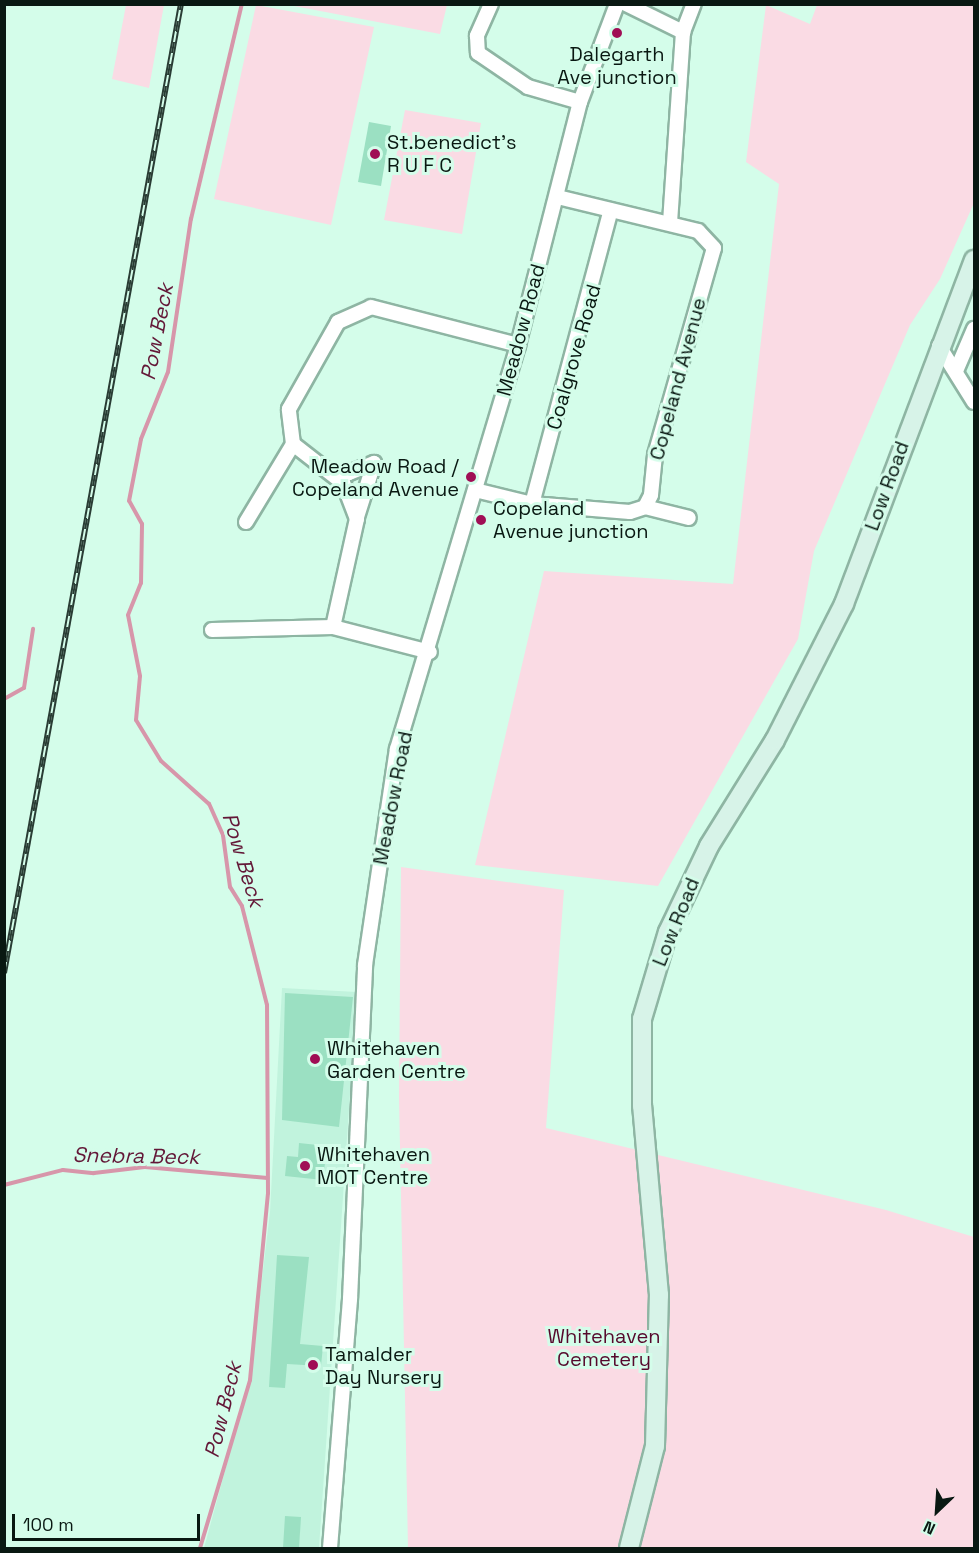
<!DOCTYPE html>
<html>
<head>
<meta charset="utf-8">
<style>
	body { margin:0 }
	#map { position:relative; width:979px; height:1553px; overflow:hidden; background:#d4fdea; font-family:"Space Grotesk",sans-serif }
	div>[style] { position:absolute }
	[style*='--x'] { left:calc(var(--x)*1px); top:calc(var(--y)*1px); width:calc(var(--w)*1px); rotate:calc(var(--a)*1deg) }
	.built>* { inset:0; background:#c1f3dd }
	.green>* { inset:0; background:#fadbe4 }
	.stream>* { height:4px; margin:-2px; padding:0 2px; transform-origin:2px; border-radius:2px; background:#d796aa }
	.building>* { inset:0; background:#9be0c2 }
	.roads { filter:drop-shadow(2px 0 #8eb5a3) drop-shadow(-2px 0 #8eb5a3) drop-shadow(0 2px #8eb5a3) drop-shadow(0 -2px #8eb5a3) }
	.minor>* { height:14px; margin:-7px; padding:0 7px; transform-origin:7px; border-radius:7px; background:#fff }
	.secondary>* { height:18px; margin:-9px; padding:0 9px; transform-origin:9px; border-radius:9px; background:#d7f3e8 }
	.rail>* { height:6px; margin-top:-3px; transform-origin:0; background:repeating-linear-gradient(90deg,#d4fdea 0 11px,#293c34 0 22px); box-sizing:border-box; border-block:2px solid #293c34 }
	.dots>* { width:16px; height:16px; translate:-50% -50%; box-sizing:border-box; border:3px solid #d4fdea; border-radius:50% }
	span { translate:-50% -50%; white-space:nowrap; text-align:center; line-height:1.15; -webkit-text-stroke:6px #d4fdea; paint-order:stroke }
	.poi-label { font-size:20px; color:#091812 }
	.left { translate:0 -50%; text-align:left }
	.right { translate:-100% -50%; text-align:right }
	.street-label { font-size:20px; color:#091812 }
	.park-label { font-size:20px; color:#56092c }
	.water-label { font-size:21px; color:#631737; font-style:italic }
	.frame { position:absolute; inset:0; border:6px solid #091812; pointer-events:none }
	.north { position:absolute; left:907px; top:1481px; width:60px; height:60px; -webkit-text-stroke:4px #d4fdea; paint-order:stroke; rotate:205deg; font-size:16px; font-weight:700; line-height:24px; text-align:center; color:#091812 }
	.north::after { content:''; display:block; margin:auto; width:21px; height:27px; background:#091812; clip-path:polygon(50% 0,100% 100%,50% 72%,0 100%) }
	.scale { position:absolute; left:12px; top:1514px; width:188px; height:27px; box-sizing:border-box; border:3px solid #091812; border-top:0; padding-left:8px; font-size:18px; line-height:21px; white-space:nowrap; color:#091812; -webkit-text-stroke:4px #d4fdea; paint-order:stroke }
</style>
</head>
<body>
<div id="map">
	<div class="built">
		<div style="clip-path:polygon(282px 988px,357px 992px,319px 1548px,204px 1548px,250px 1379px,270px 1212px)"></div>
	</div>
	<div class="green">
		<div style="clip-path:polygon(126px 5px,164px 5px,149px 88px,112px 79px)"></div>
		<div style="clip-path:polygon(256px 5px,374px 27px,331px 225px,214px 199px)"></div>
		<div style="clip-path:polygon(289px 5px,447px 5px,440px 34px)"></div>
		<div style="clip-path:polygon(766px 5px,810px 24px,817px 5px,974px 5px,974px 203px,940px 279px,910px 325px,814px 551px,798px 639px,658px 886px,475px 865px,544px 571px,733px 584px,779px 184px,746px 162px)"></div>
		<div style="clip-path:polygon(405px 110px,481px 123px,462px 234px,384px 220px)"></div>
		<div style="clip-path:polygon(401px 867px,564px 890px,546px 1128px,886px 1210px,974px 1237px,974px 1548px,408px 1548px,399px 1097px)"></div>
	</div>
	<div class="stream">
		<div style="--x:4;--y:699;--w:23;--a:-29"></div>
		<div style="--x:24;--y:688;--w:60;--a:-81.3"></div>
		<div style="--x:4;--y:1185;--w:61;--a:-14.3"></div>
		<div style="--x:63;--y:1170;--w:31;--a:6"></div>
		<div style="--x:94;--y:1173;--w:51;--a:-6.7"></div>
		<div style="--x:145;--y:1167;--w:123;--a:5.1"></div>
		<div style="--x:200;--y:1548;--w:175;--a:-73.4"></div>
		<div style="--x:250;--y:1380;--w:188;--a:-84.5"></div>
		<div style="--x:268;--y:1193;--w:188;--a:-90.3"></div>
		<div style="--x:267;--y:1005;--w:102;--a:-104.2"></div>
		<div style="--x:242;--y:906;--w:22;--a:-122"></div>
		<div style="--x:230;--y:887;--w:52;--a:-97.7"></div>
		<div style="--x:223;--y:835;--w:34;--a:-114"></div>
		<div style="--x:209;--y:804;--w:64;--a:-138.1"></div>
		<div style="--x:161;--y:761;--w:48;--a:-121.4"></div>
		<div style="--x:136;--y:720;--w:44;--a:-84.8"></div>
		<div style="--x:140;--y:676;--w:62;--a:-101.1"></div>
		<div style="--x:128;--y:615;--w:35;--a:-68"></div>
		<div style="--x:141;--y:583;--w:59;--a:-89"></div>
		<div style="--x:142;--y:524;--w:26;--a:-119"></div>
		<div style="--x:129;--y:501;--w:63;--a:-79"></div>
		<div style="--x:141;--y:439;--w:72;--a:-68.1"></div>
		<div style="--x:168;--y:372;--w:155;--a:-81.5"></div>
		<div style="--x:191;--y:219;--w:221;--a:-76.7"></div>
	</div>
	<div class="building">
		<div style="clip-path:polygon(369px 122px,391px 126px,381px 186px,358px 182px)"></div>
		<div style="clip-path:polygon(285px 993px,353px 997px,339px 1127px,282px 1120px)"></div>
		<div style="clip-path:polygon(299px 1143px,327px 1146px,323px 1180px,285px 1176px,287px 1156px,298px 1157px)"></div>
		<div style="clip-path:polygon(277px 1255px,309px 1257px,300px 1344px,323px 1346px,321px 1366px,287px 1364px,285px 1388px,269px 1387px)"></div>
		<div style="clip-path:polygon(285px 1516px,301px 1517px,299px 1548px,283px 1548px)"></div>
	</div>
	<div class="roads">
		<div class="minor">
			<div style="--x:491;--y:4;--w:35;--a:114"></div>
			<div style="--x:477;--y:36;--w:17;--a:87"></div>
			<div style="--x:478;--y:53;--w:60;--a:34.2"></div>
			<div style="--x:528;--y:87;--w:54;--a:16.1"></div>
			<div style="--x:626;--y:4;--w:64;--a:26.2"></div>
			<div style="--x:683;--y:32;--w:191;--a:93.9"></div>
			<div style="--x:683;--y:32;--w:30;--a:-69"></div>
			<div style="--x:939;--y:346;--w:66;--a:58"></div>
			<div style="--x:956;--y:371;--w:46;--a:-66.8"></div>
			<div style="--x:331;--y:472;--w:18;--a:3"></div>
			<div style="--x:349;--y:473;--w:27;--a:-22"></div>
			<div style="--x:374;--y:463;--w:57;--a:107.5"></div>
			<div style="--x:475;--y:490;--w:59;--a:13.8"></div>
			<div style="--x:532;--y:504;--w:98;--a:4.7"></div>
			<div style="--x:630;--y:512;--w:16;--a:-18"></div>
			<div style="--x:645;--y:507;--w:13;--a:-63"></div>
			<div style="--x:651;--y:495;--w:40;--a:-84.3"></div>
			<div style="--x:655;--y:455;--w:215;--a:-74.1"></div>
			<div style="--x:714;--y:248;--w:23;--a:-133"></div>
			<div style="--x:698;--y:231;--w:145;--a:-166.4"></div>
			<div style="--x:532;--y:504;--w:304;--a:-75"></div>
			<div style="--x:645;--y:507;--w:45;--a:14"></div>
			<div style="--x:246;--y:522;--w:91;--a:-58.9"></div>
			<div style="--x:333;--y:627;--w:111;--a:-77.5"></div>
			<div style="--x:357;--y:519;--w:39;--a:-111"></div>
			<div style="--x:343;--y:483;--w:63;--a:-142"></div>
			<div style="--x:293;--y:444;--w:35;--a:-97"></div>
			<div style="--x:289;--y:409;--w:100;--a:-60.6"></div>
			<div style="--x:338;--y:322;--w:36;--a:-24"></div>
			<div style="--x:371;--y:307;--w:152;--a:14.5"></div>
			<div style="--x:212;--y:630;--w:121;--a:-1.4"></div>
			<div style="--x:333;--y:627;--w:100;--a:14.5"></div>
			<div style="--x:330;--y:1548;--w:250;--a:-85.4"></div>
			<div style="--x:350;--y:1299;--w:334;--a:-87.4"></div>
			<div style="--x:365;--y:965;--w:218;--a:-81.6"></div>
			<div style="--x:397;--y:749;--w:422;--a:-73.3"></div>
			<div style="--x:518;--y:345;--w:251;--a:-75.7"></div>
			<div style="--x:580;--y:102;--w:105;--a:-69.3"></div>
		</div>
		<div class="secondary">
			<div style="--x:629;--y:1548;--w:105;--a:-75.7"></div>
			<div style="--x:655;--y:1446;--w:151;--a:-88.5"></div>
			<div style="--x:659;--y:1295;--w:190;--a:-95.1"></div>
			<div style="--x:642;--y:1106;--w:87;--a:-90"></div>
			<div style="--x:642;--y:1019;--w:91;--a:-73.4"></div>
			<div style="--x:668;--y:932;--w:95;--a:-64.5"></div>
			<div style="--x:709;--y:846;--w:125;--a:-58.1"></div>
			<div style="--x:775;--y:740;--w:153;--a:-63.1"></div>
			<div style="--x:844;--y:604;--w:368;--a:-69.3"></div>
		</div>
	</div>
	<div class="rail">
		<div style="--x:4;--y:973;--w:985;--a:-79.65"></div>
	</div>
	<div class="dots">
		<div style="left:617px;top:33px;background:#a00e55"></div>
		<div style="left:375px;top:154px;background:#a00e55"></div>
		<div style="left:471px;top:477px;background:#a00e55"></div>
		<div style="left:481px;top:520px;background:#a00e55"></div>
		<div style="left:315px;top:1059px;background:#a00e55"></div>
		<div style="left:305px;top:1166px;background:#a00e55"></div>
		<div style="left:313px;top:1365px;background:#a00e55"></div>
	</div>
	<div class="poi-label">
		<span style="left:617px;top:66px">Dalegarth<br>Ave junction</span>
		<span class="left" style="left:387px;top:154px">St.benedict's<br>R U F C</span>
		<span class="right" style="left:459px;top:478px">Meadow Road /<br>Copeland Avenue</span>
		<span class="left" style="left:493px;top:520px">Copeland<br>Avenue junction</span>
		<span class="left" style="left:327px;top:1060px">Whitehaven<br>Garden Centre</span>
		<span class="left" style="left:317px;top:1166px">Whitehaven<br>MOT Centre</span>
		<span class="left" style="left:325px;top:1366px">Tamalder<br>Day Nursery</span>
	</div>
	<div class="street-label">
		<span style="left:521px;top:330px;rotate:-75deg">Meadow Road</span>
		<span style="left:574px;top:357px;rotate:-74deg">Coalgrove Road</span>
		<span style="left:678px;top:379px;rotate:-75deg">Copeland Avenue</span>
		<span style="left:887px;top:486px;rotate:-70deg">Low Road</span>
		<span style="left:393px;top:798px;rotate:-79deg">Meadow Road</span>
		<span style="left:676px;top:922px;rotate:-68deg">Low Road</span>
	</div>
	<div class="park-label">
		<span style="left:604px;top:1348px">Whitehaven<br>Cemetery</span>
	</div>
	<div class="water-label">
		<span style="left:157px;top:332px;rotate:-79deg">Pow Beck</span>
		<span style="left:243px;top:860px;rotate:73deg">Pow Beck</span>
		<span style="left:136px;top:1156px;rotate:1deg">Snebra Beck</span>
		<span style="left:223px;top:1410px;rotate:-76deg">Pow Beck</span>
	</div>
	<div class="frame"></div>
	<div class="north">N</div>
	<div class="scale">100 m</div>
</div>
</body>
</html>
